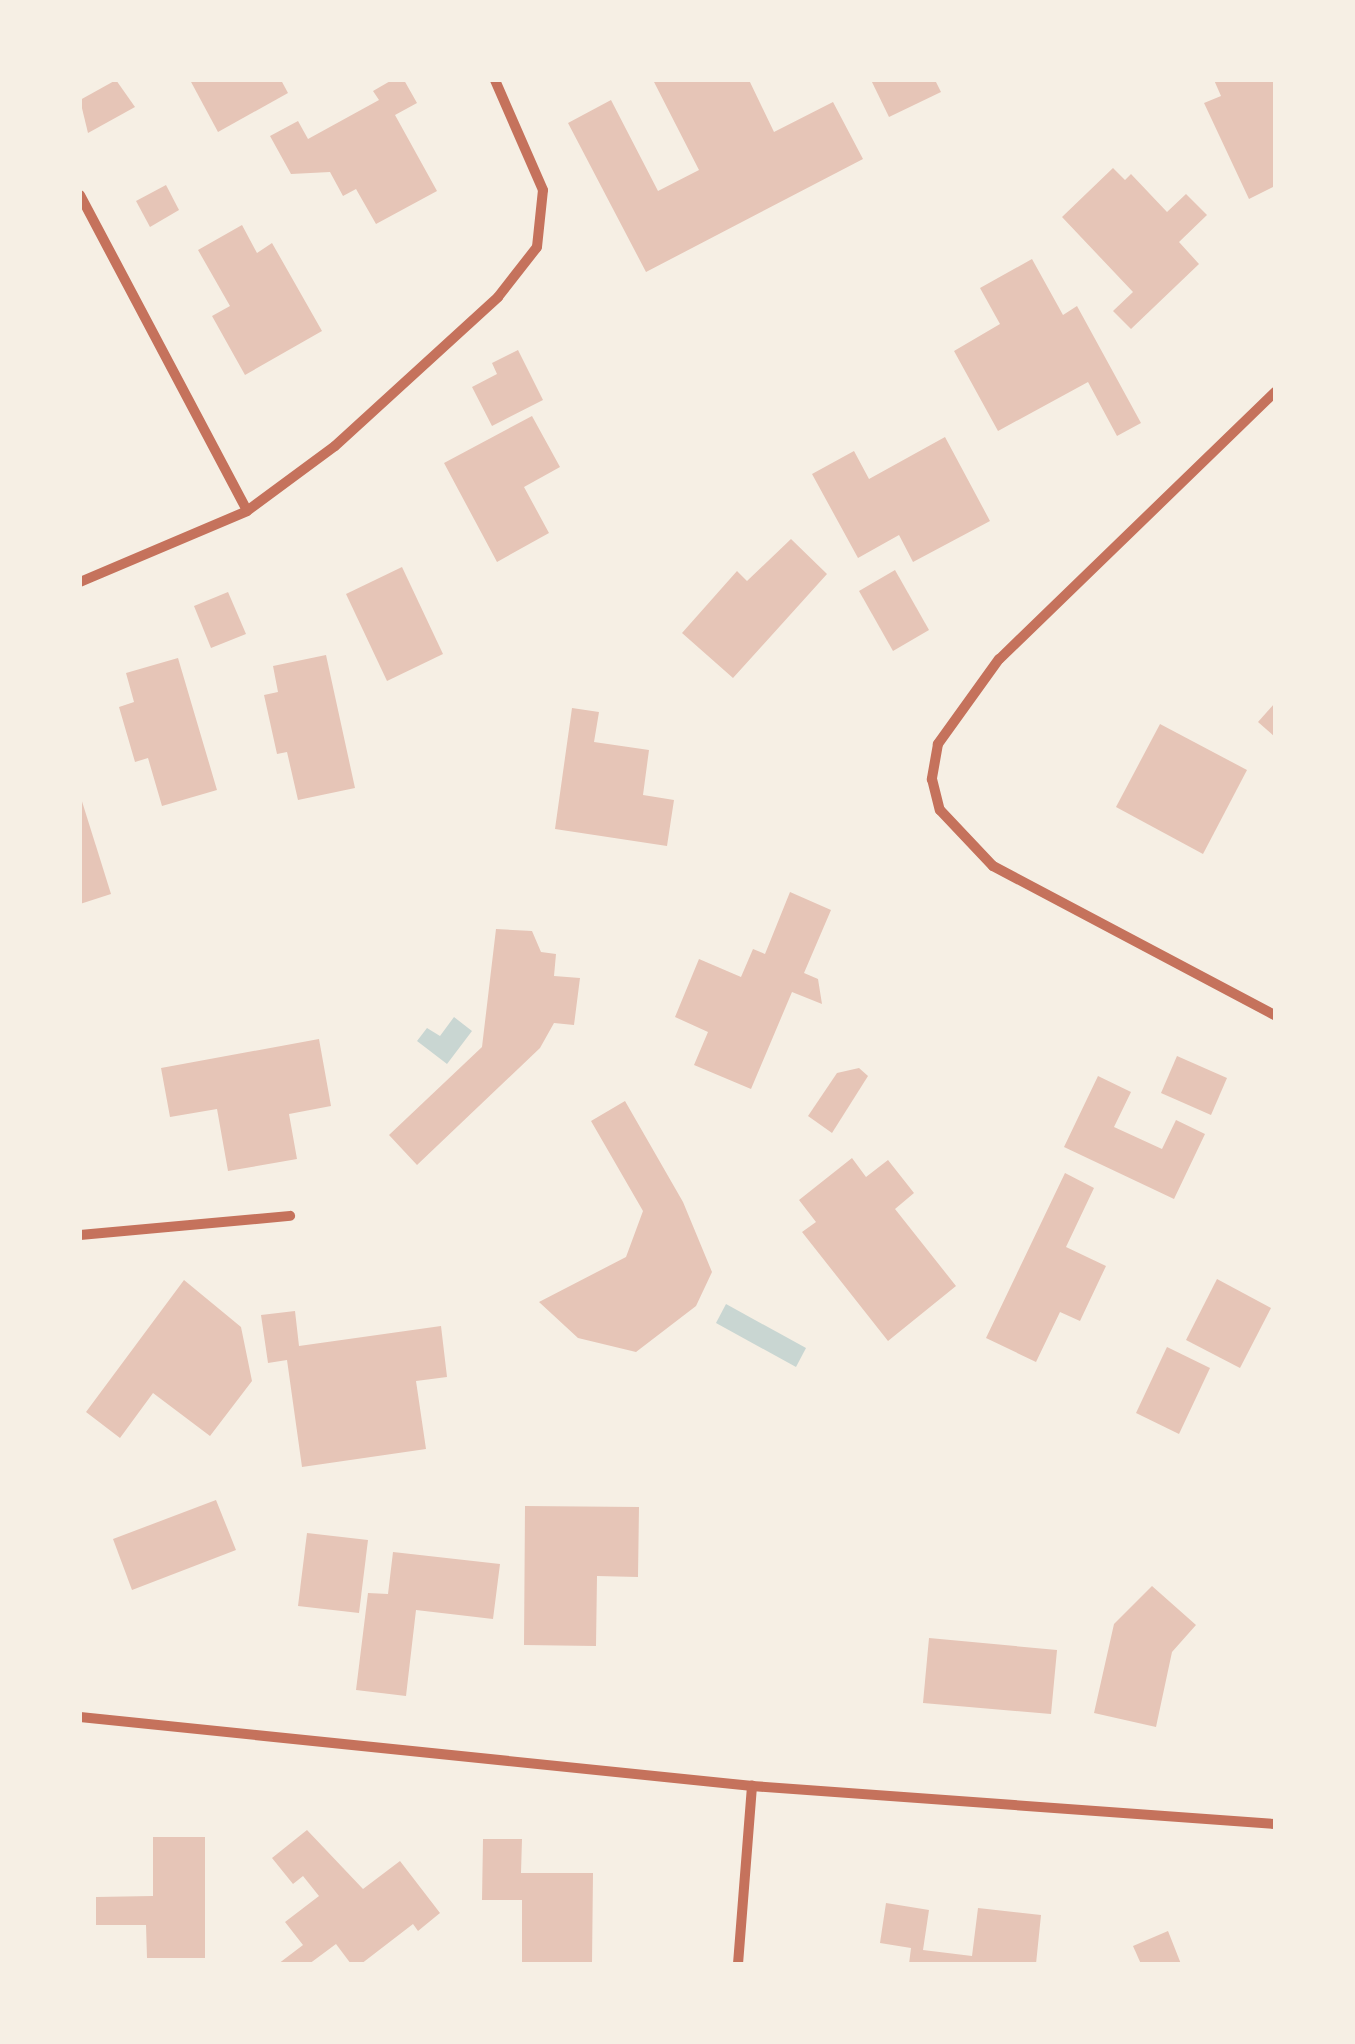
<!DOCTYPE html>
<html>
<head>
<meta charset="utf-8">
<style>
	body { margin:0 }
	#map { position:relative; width:1355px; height:2044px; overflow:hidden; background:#f6efe4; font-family:"PT Sans Narrow",sans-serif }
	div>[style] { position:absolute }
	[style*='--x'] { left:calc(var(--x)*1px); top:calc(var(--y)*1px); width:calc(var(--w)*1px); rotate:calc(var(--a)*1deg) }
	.water>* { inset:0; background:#c9d6d2 }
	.building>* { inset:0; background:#e6c5b7 }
	.minor>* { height:10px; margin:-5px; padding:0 5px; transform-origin:5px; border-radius:5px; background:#c5725c }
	span { translate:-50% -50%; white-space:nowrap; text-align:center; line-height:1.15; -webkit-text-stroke:10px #f6efe4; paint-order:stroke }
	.frame { position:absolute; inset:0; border:82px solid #f6efe4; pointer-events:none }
</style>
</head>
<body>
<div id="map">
	<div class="water">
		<div style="clip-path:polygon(454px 1017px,472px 1031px,447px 1064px,417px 1041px,427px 1028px,440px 1036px)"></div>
		<div style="clip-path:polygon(726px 1304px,806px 1348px,796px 1367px,716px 1323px)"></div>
	</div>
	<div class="building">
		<div style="clip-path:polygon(116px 80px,135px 107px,88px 133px,80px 100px)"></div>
		<div style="clip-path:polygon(190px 80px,281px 80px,288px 93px,218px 132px)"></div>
		<div style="clip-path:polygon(392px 80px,404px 80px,417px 103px,395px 115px,437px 191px,376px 224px,356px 189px,343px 196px,330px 172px,291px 174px,270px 136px,298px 121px,308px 139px,379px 100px,373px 91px)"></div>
		<div style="clip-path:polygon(653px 80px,749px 80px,774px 132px,833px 102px,863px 159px,646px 272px,568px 123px,611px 100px,658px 191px,699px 170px)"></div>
		<div style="clip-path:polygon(871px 80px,935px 80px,941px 92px,889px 117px)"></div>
		<div style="clip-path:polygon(1214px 80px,1275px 80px,1275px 186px,1249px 199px,1204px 103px,1221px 96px)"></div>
		<div style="clip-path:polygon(1113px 168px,1125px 180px,1131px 174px,1167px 212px,1186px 194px,1207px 215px,1179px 242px,1199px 264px,1131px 329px,1113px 311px,1133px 292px,1062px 217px)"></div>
		<div style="clip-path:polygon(166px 185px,179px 210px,150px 227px,136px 201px)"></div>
		<div style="clip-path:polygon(242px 225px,257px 253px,272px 243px,322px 331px,245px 375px,212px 316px,230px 306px,198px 250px)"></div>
		<div style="clip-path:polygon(1032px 259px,1063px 315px,1077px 306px,1141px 423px,1117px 436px,1088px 382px,998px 431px,954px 351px,1000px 324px,980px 288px)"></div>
		<div style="clip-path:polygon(518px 350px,543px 400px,492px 426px,472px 387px,497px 374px,492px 363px)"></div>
		<div style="clip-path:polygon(532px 416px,560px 467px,524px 487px,549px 533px,497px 562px,444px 463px)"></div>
		<div style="clip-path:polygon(945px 437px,990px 521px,913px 562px,899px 535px,858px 558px,812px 474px,854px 451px,869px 479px)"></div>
		<div style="clip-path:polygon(791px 539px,827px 574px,733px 678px,682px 633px,737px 571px,747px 581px)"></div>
		<div style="clip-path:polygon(402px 567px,443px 654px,387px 681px,346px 594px)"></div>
		<div style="clip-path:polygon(895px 570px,929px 630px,893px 651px,859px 591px)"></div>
		<div style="clip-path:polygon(228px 592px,246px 634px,211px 648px,194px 606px)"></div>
		<div style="clip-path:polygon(326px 655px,355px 788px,298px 800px,287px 752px,277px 754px,264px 695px,278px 692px,273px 666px)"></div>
		<div style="clip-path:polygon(178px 658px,217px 790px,162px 806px,148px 758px,135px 762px,119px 707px,134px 702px,126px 673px)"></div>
		<div style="clip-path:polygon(1275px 703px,1275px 737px,1258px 722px)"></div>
		<div style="clip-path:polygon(572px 708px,599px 712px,594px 742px,649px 750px,643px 795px,674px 800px,667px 846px,555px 829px)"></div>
		<div style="clip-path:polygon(1160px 724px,1247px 770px,1203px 854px,1116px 807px)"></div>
		<div style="clip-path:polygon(80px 795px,111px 894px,80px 904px)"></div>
		<div style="clip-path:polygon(790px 892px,831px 910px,804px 973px,818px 979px,822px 1004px,792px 992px,751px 1089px,694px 1065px,708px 1032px,675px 1017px,699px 959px,741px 977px,753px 949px,765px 954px)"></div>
		<div style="clip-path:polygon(496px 929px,532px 931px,541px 952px,556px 954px,554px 976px,580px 978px,574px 1025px,554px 1023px,540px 1048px,417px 1165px,389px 1135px,482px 1047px)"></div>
		<div style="clip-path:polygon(319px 1039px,331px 1106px,289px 1114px,297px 1159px,228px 1171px,217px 1109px,170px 1117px,161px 1068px)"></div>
		<div style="clip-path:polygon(1177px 1056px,1227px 1078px,1211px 1115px,1161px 1093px)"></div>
		<div style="clip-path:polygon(859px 1068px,868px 1076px,832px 1133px,808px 1116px,837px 1073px)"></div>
		<div style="clip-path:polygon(1098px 1076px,1131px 1092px,1114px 1127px,1162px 1149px,1176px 1120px,1205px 1134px,1174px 1199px,1064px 1147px)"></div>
		<div style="clip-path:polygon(625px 1101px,683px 1202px,712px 1272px,696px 1306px,636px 1352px,578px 1338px,539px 1302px,626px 1257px,643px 1211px,591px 1121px)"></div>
		<div style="clip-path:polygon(852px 1158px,866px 1177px,888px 1160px,914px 1193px,895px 1209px,956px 1286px,888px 1341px,802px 1232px,816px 1222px,799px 1200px)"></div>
		<div style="clip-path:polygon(1065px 1173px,1094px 1188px,1066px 1247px,1106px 1266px,1080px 1321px,1060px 1312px,1036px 1362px,986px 1338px)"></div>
		<div style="clip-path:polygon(1217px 1279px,1271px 1308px,1240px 1368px,1186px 1340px)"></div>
		<div style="clip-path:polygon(184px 1280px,241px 1327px,252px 1381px,210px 1436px,153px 1393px,120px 1438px,86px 1412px)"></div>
		<div style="clip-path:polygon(295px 1311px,299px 1346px,441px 1326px,447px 1377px,416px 1381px,426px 1449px,302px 1467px,287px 1360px,268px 1363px,261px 1315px)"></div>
		<div style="clip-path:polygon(1167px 1347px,1210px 1368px,1179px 1434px,1136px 1413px)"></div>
		<div style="clip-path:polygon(216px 1500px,236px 1550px,132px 1590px,113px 1539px)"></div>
		<div style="clip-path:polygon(525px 1506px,639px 1507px,638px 1577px,597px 1576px,596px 1646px,524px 1645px)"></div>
		<div style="clip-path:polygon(307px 1533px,368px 1540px,359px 1613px,298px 1606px)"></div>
		<div style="clip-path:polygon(393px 1552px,500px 1564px,493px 1619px,416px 1610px,406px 1696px,356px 1690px,368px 1593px,388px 1594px)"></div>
		<div style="clip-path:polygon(1152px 1586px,1196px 1625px,1172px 1652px,1156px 1727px,1094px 1713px,1114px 1624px)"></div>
		<div style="clip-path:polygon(929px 1638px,1057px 1650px,1051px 1714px,923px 1703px)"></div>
		<div style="clip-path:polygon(307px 1830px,363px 1889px,400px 1861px,440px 1913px,418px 1931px,413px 1924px,361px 1964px,351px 1964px,336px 1944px,309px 1964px,278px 1964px,303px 1945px,285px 1922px,319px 1896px,303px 1876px,293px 1884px,272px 1858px)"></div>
		<div style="clip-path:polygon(153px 1837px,205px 1837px,205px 1958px,147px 1958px,146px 1925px,96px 1925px,96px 1897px,153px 1896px)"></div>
		<div style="clip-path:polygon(483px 1839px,522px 1839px,521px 1873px,593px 1873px,592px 1964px,522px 1964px,522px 1900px,482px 1900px)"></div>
		<div style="clip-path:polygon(886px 1903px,929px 1910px,923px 1950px,972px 1956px,978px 1908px,1041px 1915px,1036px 1964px,909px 1964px,911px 1948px,880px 1943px)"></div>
		<div style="clip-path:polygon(1168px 1931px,1181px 1964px,1141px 1964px,1133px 1946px)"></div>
	</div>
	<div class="minor">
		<div style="--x:80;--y:195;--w:357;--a:62.1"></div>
		<div style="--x:1275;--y:392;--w:384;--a:135.9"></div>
		<div style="--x:999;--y:659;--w:105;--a:125.7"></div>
		<div style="--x:938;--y:744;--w:36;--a:100"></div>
		<div style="--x:932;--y:779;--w:32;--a:76"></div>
		<div style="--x:940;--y:810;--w:77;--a:46.6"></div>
		<div style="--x:993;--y:866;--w:319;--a:27.9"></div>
		<div style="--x:80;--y:582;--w:181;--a:-23"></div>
		<div style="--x:247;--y:511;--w:109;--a:-36.5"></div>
		<div style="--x:335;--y:446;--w:221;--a:-42.4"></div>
		<div style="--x:498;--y:297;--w:63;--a:-52"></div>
		<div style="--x:537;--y:247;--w:57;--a:-84"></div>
		<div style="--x:543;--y:190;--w:120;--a:-113.6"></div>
		<div style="--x:80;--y:1235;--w:211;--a:-5.2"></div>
		<div style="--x:80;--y:1717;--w:676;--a:5.86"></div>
		<div style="--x:752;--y:1786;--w:524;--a:4.16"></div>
		<div style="--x:738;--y:1964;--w:179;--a:-85.5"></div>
	</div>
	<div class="frame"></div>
</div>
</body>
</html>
